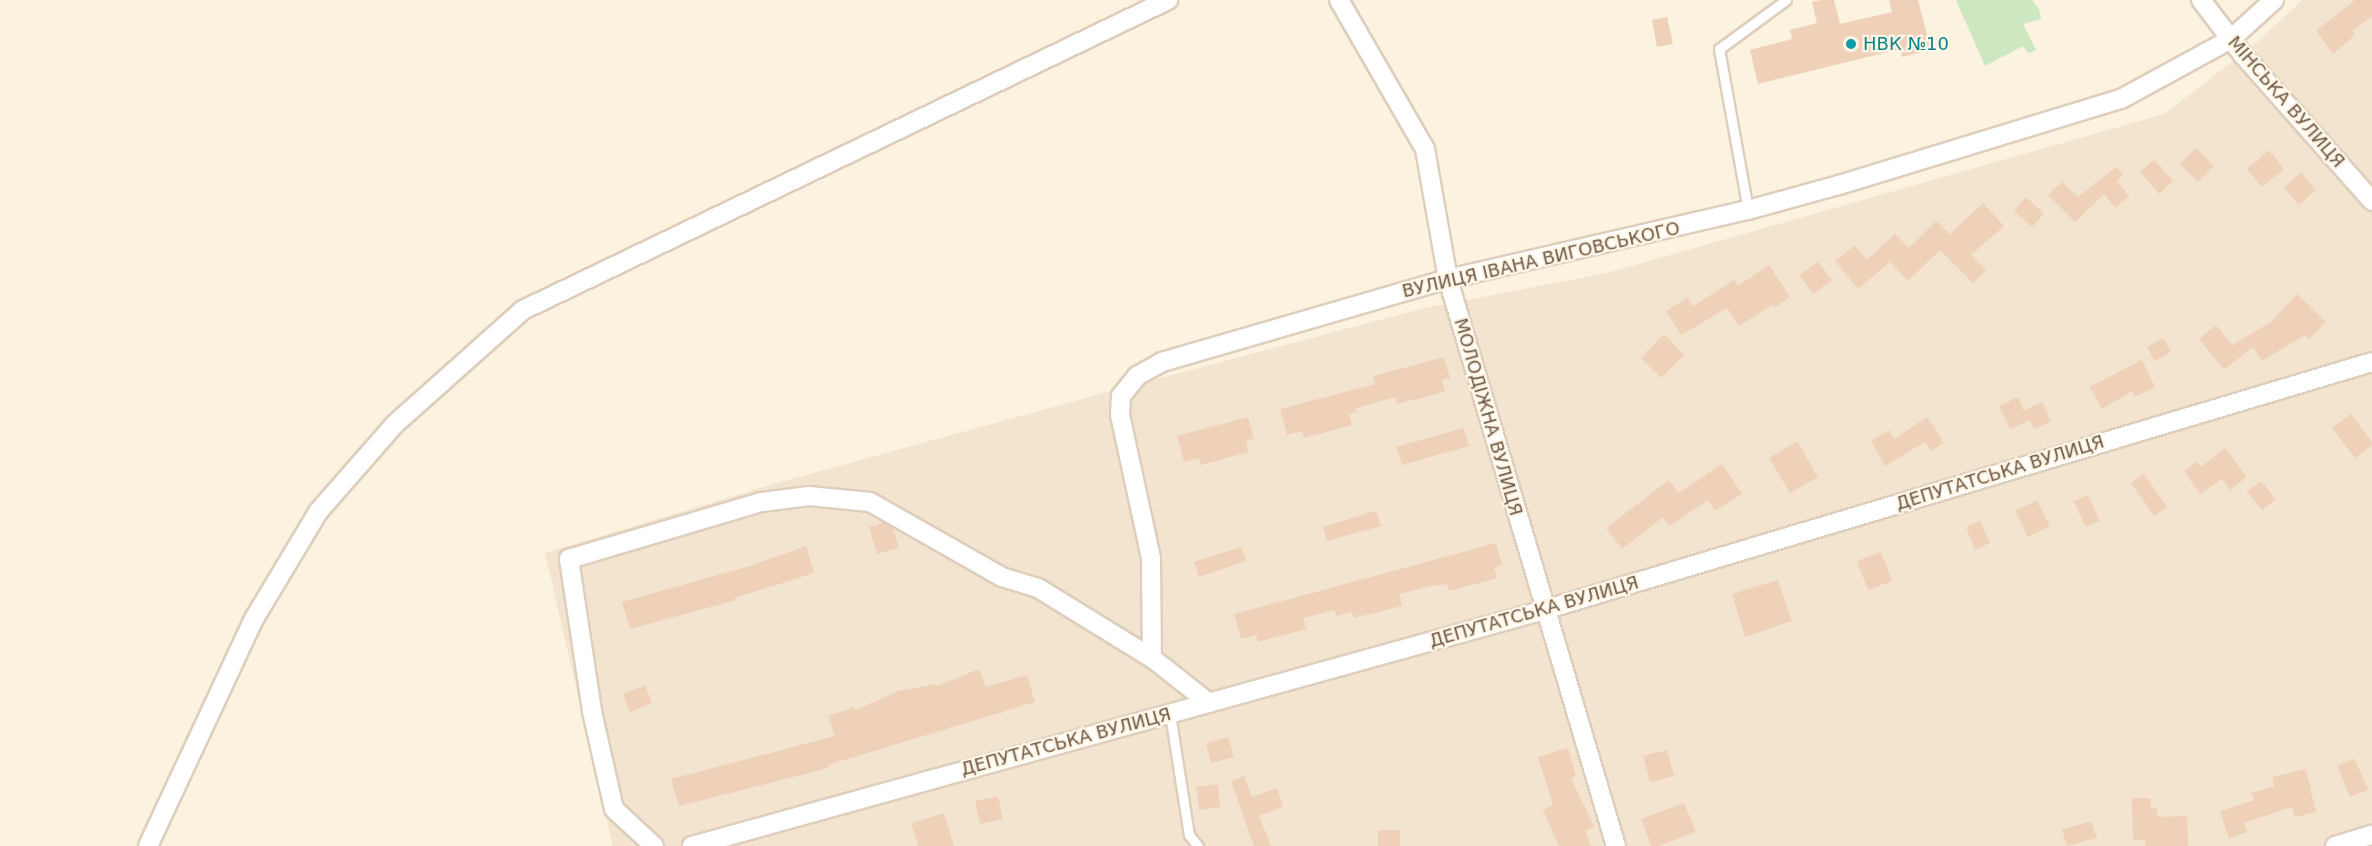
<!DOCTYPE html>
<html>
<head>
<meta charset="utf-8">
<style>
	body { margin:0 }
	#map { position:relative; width:2372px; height:846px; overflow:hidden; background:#fbf2e0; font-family:"DejaVu Sans",sans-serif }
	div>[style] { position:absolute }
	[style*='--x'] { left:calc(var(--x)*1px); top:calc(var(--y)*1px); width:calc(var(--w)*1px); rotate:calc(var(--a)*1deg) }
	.residential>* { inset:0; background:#f2e4cf }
	.green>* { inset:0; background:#cde7c0 }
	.building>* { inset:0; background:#efd1b9 }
	.roads { filter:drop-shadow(2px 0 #decebd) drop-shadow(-2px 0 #decebd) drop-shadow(0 2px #decebd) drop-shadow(0 -2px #decebd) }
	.lane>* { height:9px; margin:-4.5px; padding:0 4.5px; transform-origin:4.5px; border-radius:4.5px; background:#fff }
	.street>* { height:18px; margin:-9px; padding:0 9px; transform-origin:9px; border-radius:9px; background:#fff }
	.dots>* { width:16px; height:16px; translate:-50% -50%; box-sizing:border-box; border:3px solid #fef6e5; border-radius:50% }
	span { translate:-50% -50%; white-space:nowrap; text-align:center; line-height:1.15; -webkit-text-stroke:4.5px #fef6e5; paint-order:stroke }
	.culture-label { font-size:18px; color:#0d838f }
	.left { translate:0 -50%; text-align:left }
	.street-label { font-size:18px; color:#705949 }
</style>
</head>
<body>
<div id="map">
	<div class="residential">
		<div style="clip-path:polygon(2302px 0,2372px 0,2372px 846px,613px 846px,545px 553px,777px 483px,1104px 393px,1425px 308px,1607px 273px,2164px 114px,2254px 45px)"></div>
	</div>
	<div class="green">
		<div style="clip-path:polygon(1956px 0,2032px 0,2039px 9px,2041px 19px,2023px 24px,2036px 50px,2028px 53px,2023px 46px,1985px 66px)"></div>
	</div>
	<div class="building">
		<div style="clip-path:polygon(1821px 0,1834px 0,1840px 24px,1892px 12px,1889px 0,1918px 0,1931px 50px,1902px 57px,1900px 49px,1758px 84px,1750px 50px,1792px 39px,1790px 30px,1817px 23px,1812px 2px)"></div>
		<div style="clip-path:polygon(2355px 0,2372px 0,2372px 16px,2352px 31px,2355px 35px,2333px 54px,2316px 31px)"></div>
		<div style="clip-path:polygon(1667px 17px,1673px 44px,1657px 47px,1652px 20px)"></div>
		<div style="clip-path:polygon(2196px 148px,2214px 166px,2198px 182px,2180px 164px)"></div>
		<div style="clip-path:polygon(2269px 150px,2284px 169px,2262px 187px,2247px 169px)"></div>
		<div style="clip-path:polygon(2154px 160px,2173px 181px,2159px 194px,2140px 172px)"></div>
		<div style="clip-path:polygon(2116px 167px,2123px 175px,2117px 181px,2129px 196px,2115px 208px,2104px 194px,2075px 222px,2048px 195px,2062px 182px,2078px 197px)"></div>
		<div style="clip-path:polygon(2301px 172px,2316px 190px,2299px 205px,2284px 188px)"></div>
		<div style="clip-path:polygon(2026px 197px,2044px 214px,2032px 227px,2014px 211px)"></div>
		<div style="clip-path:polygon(1983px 203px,2004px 226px,1971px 255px,1986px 270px,1973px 283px,1940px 250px,1908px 281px,1890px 262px,1858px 289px,1835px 261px,1855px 245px,1867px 260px,1895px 234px,1909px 248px,1936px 221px,1950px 234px)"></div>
		<div style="clip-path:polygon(1818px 262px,1832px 280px,1813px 294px,1799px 275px)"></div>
		<div style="clip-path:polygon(1769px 265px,1790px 297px,1774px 308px,1772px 305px,1739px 326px,1727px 308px,1681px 335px,1666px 311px,1688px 297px,1693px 306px,1734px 280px,1738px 286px)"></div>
		<div style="clip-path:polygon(2297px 294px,2326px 322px,2309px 339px,2305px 335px,2262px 361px,2253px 347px,2224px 370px,2199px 339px,2216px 325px,2232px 345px,2271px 322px)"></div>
		<div style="clip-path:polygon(1664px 334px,1684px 355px,1661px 378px,1641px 358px)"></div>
		<div style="clip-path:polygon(2163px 338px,2171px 352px,2155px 361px,2147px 347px)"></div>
		<div style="clip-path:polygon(1444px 357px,1450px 378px,1442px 380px,1445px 392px,1397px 404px,1396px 397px,1356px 408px,1357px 412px,1349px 414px,1352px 425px,1304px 438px,1302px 431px,1287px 435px,1280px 409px,1375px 384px,1373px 376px)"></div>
		<div style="clip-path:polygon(2142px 360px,2155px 387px,2135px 397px,2132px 391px,2102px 409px,2089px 387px)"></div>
		<div style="clip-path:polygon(2018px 397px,2024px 410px,2042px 402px,2051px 421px,2034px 429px,2029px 420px,2010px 429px,1999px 406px)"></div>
		<div style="clip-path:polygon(2351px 414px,2372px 442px,2372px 445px,2355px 458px,2332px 428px)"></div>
		<div style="clip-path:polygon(1248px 417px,1254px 439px,1246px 441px,1249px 452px,1201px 465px,1199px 458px,1184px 462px,1177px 436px)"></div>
		<div style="clip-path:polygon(1927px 417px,1944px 443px,1931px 451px,1925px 442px,1885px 466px,1871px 441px,1889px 430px,1894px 439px)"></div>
		<div style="clip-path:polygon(1464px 428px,1469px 446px,1402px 465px,1396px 447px)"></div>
		<div style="clip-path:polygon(1797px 441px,1818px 477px,1790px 493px,1769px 458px)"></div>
		<div style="clip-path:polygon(2225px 448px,2247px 477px,2230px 490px,2222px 479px,2200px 494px,2184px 471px,2197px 462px,2201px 467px)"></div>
		<div style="clip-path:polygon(1722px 464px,1742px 494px,1715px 511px,1708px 500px,1669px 526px,1663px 517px,1622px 549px,1606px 528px,1669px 480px,1678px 493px)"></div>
		<div style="clip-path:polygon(2144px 474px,2167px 507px,2154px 516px,2131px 483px)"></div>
		<div style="clip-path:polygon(2261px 481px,2276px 499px,2262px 510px,2247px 492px)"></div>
		<div style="clip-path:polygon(2088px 495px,2100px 521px,2086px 527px,2074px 501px)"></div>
		<div style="clip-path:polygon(2037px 500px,2050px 526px,2028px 537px,2015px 511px)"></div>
		<div style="clip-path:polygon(1376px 511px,1381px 526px,1327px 541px,1323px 527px)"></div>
		<div style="clip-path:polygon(1980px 521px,1990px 543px,1975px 550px,1966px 527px)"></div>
		<div style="clip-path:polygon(883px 523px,893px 528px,899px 548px,877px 554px,869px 527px)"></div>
		<div style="clip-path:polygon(1496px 543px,1502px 565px,1494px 567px,1497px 578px,1449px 591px,1447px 584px,1431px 586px,1399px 594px,1402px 606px,1354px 618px,1352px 612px,1336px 616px,1335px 610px,1303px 618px,1306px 629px,1258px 642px,1256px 635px,1241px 639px,1234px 614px)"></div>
		<div style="clip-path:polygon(806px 546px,814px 573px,735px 598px,736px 600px,630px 629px,622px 602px,746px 567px)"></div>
		<div style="clip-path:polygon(1241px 547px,1246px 561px,1199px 577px,1194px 562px)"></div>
		<div style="clip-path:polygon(1881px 552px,1892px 581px,1868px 590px,1857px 561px)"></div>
		<div style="clip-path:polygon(1778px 580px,1792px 621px,1745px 637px,1732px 594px)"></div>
		<div style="clip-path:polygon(979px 669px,986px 687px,1027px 675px,1035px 702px,867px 753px,828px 765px,829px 768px,679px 806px,671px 779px,835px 736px,828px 716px,854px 707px,855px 711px,898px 691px,936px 684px,937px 686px)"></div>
		<div style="clip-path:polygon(645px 685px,652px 703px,630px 712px,623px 694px)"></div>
		<div style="clip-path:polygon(1228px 737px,1234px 757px,1211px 763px,1206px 743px)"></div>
		<div style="clip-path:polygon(1568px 748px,1576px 776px,1571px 778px,1594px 827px,1585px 831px,1591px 846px,1559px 846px,1543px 810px,1553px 805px,1538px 757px)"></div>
		<div style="clip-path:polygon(1667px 750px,1674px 776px,1650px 782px,1643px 756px)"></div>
		<div style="clip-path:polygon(2355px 759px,2368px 790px,2350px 797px,2337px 766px)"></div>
		<div style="clip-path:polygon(2306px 769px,2316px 812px,2295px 817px,2292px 807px,2244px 823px,2247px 832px,2229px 839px,2220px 811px,2254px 800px,2251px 793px,2274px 786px,2272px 777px)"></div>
		<div style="clip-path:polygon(1244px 776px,1252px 797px,1277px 788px,1283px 807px,1259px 816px,1271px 846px,1254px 846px,1231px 781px)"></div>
		<div style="clip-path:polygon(1218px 784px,1220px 807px,1199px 810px,1196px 787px)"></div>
		<div style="clip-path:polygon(998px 796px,1003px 819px,980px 824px,975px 801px)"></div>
		<div style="clip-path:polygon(2132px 798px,2150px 798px,2151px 808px,2157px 808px,2157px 817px,2187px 816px,2188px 846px,2145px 846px,2145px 840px,2133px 840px)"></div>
		<div style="clip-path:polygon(1684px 803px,1696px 832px,1659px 846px,1651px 846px,1641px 819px)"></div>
		<div style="clip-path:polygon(944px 813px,954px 846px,918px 846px,911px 823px)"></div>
		<div style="clip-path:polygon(2091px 821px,2097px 838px,2067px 846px,2062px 830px)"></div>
		<div style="clip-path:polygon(1378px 830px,1400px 830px,1400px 846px,1378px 846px)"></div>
	</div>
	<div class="roads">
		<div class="lane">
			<div style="--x:1748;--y:210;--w:164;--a:-100.2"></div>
			<div style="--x:1719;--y:49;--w:83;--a:-36.2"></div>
			<div style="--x:1170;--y:714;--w:122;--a:81.1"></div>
			<div style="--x:1189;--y:835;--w:14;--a:51"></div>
		</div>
		<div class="street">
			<div style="--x:1339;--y:0;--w:172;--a:60"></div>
			<div style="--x:1425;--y:149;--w:132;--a:80"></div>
			<div style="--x:1448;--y:279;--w:591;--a:73.5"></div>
			<div style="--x:2201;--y:0;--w:69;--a:52.6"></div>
			<div style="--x:2243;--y:55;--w:195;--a:48.5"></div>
			<div style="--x:1209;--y:703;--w:73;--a:-141.7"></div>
			<div style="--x:1152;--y:658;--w:100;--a:-90.6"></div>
			<div style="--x:1151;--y:558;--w:146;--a:-102.2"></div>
			<div style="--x:1120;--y:415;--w:19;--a:-87"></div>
			<div style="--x:1121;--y:396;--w:26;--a:-51"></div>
			<div style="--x:1137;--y:376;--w:29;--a:-29"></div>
			<div style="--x:1162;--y:362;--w:298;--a:-16.2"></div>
			<div style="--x:1448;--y:279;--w:308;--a:-13"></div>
			<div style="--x:1748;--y:210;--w:94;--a:-15.4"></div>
			<div style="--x:1839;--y:185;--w:295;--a:-17"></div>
			<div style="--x:2121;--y:99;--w:125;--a:-28.6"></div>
			<div style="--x:2231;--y:39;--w:58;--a:-42.2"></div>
			<div style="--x:148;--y:846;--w:251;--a:-65"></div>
			<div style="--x:254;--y:619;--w:125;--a:-59.1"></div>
			<div style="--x:318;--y:512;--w:117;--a:-48.8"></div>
			<div style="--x:395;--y:424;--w:171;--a:-41.7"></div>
			<div style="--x:523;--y:310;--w:716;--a:-25.67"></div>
			<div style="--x:654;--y:846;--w:54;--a:-137.2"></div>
			<div style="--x:614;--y:809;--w:100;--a:-102.7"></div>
			<div style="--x:592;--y:711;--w:154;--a:-98.6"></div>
			<div style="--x:569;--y:559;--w:201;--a:-16.5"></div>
			<div style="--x:762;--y:502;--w:47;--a:-7.3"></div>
			<div style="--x:809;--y:496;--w:61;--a:5.6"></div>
			<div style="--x:870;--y:502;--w:152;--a:29.6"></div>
			<div style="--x:1002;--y:577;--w:38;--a:17"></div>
			<div style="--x:1038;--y:588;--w:134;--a:31.6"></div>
			<div style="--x:692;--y:846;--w:884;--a:-15.48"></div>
			<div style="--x:1544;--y:610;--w:864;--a:-16.67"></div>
			<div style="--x:2335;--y:846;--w:39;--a:-17"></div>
		</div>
	</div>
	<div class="dots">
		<div style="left:1851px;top:44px;background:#0f9aa8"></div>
	</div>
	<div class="culture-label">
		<span class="left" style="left:1863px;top:44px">НВК №10</span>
	</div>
	<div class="street-label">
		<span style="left:2286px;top:102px;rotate:49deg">МІНСЬКА ВУЛИЦЯ</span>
		<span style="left:1541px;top:260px;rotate:-13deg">ВУЛИЦЯ ІВАНА ВИГОВСЬКОГО</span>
		<span style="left:1488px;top:417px;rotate:74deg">МОЛОДІЖНА ВУЛИЦЯ</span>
		<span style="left:2000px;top:473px;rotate:-17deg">ДЕПУТАТСЬКА ВУЛИЦЯ</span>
		<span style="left:1534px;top:612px;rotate:-16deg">ДЕПУТАТСЬКА ВУЛИЦЯ</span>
		<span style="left:1066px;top:742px;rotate:-15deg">ДЕПУТАТСЬКА ВУЛИЦЯ</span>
	</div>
</div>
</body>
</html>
